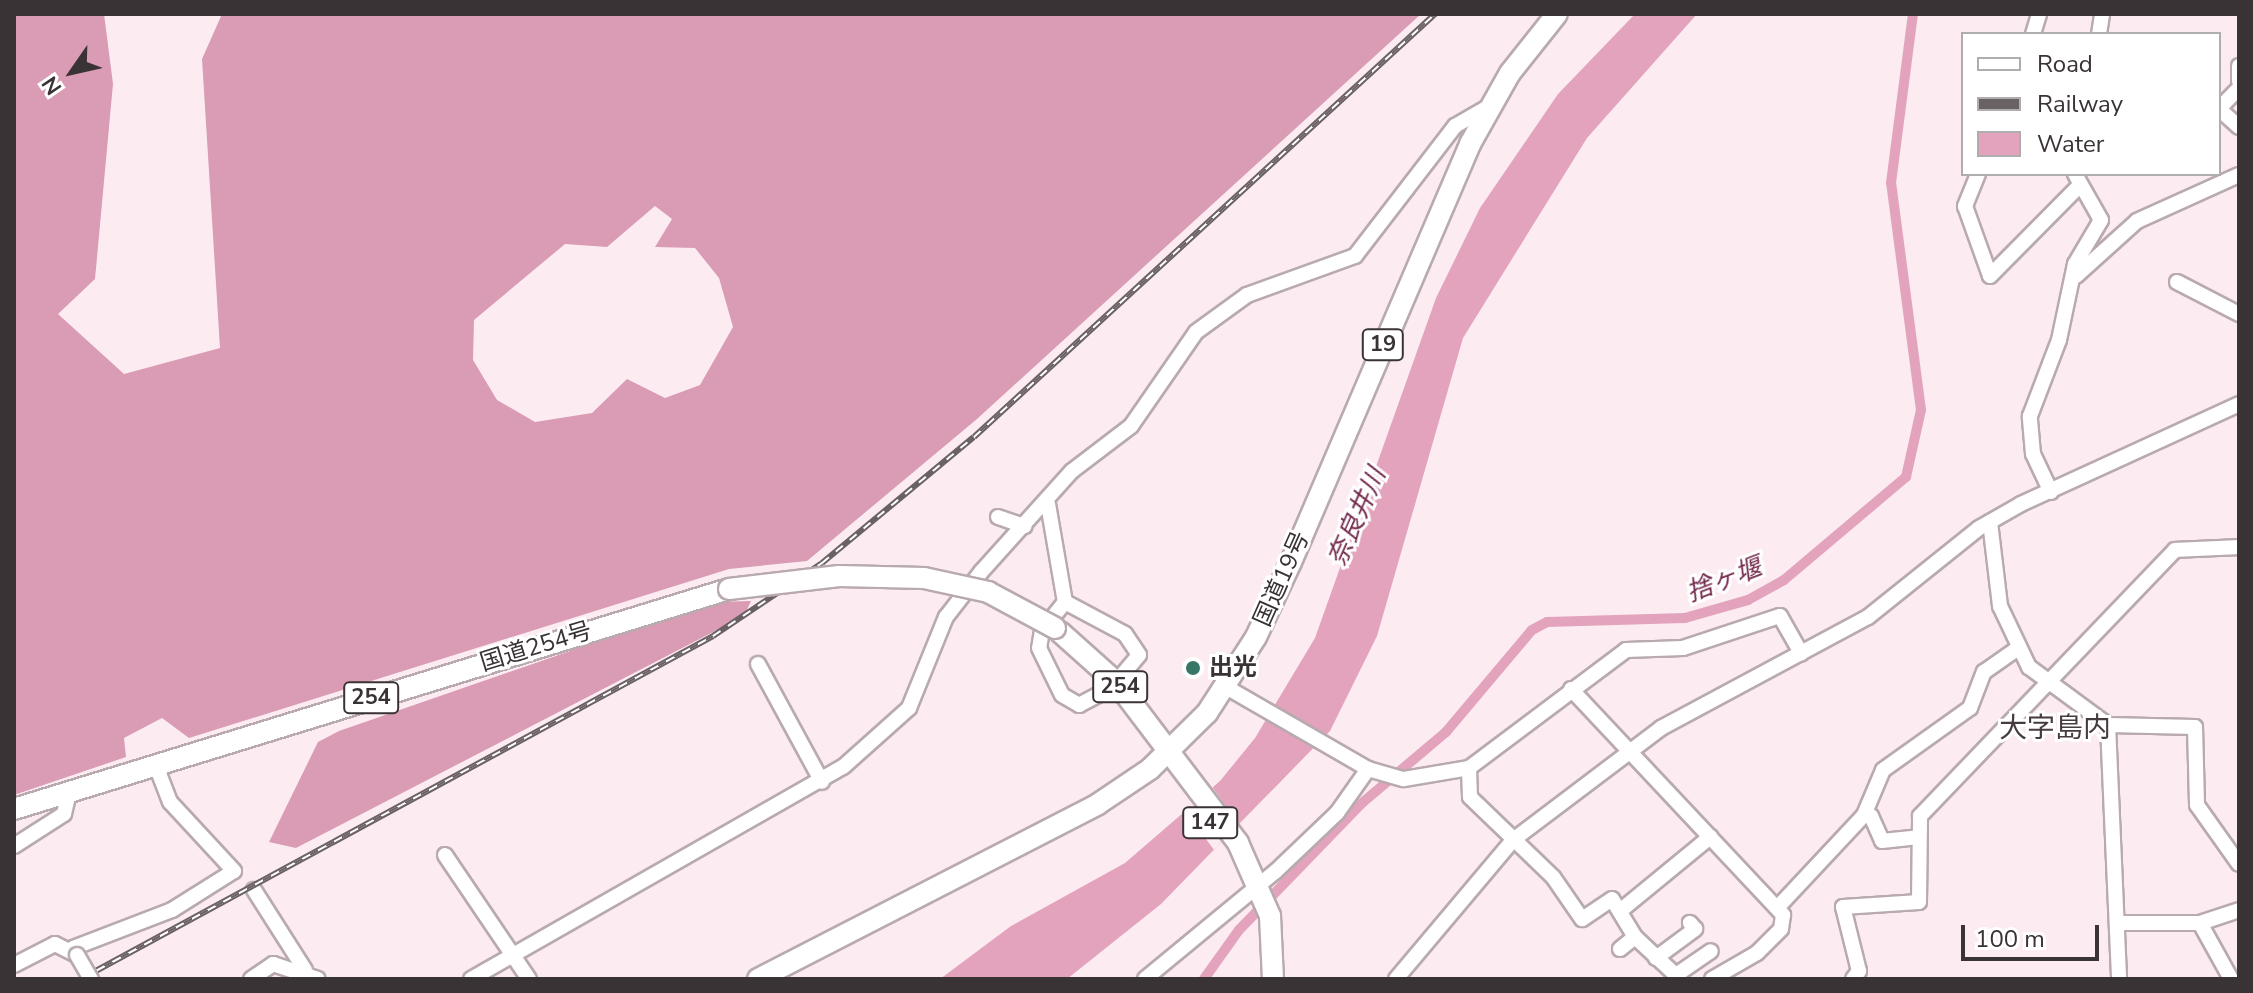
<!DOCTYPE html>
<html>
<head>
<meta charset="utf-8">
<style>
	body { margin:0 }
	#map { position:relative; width:2253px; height:993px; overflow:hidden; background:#fcecf2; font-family:"Nunito Sans","Noto Sans JP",sans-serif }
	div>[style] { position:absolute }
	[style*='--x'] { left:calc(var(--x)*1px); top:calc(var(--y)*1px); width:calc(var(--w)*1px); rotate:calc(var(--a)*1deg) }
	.forest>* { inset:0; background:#da9bb4 }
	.water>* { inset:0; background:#e3a3bc }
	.pier>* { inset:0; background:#fcecf2 }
	.canal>* { height:10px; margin:-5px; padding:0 5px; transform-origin:5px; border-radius:5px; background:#e3a3bc }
	.roads { filter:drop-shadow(2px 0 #b8aaaf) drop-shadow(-2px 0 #b8aaaf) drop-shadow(0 2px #b8aaaf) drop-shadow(0 -2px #b8aaaf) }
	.minor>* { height:14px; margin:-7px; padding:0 7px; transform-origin:7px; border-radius:7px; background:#fff }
	.highway>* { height:20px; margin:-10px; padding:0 10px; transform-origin:10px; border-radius:10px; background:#fff }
	.rail>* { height:6px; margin-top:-3px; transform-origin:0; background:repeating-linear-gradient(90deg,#fff 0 9px,#6a6164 0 18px); box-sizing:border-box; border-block:2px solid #6a6164 }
	.bridges { filter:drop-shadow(2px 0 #b8aaaf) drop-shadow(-2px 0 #b8aaaf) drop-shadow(0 2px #b8aaaf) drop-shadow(0 -2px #b8aaaf) }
	.minor-bridge>* { height:14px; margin:-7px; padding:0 7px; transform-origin:7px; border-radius:7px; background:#fff }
	.highway-bridge>* { height:20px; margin:-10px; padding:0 10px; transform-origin:10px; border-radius:10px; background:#fff }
	.dots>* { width:22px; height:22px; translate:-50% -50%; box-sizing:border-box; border:4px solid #fff; border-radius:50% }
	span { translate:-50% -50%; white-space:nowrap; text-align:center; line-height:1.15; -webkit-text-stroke:6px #fff; paint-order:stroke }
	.shield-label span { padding:2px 6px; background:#fff; border:2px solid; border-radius:6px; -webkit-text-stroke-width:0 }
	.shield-label { font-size:22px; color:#393335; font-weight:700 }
	.street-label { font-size:24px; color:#393335 }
	.poi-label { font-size:24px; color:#393335; font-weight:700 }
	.left { translate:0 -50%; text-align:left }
	.water-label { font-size:26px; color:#72284b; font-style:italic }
	.quarter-label { font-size:28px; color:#463b3f }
	.frame { position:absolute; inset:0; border:16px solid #393335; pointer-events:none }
	.legend { position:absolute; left:1961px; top:32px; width:260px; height:144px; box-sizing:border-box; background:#fff; border:2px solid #b0adae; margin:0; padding:10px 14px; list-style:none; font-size:24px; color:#393335 }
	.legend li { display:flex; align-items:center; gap:16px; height:40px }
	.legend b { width:40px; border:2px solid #b0adae }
	.north { position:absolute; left:32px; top:32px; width:80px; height:80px; -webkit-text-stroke:6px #fff; paint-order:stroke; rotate:236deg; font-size:22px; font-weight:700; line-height:32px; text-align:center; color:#393335 }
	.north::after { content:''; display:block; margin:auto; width:28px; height:36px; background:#393335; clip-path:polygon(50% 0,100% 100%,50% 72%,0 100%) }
	.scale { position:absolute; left:1961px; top:925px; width:138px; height:36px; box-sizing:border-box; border:4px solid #393335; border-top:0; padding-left:10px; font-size:24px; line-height:28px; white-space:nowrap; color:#393335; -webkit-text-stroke:6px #fff; paint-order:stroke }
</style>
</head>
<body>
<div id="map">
	<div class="forest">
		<div style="clip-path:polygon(evenodd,14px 14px,104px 14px,113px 84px,95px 279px,58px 314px,124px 374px,220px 348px,202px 59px,222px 14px,1421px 14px,977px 419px,807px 561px,729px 569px,189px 738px,162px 718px,124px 738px,126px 757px,14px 795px,14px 14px,655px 206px,672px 219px,655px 247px,695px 248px,719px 278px,733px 327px,700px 385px,665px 398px,627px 379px,592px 413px,535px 422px,497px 400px,473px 360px,474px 320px,565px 244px,607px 247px,655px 206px)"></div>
		<div style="clip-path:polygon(751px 601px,744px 616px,296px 848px,269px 842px,318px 742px,339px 731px,712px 602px)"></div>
	</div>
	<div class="water">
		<div style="clip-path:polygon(1635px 14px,1697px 14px,1587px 138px,1463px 338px,1377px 636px,1330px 731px,1161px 904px,1067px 979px,940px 979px,1011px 926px,1125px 863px,1220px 781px,1255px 738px,1315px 638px,1436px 298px,1480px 208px,1558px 94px)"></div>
	</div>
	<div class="pier">
		<div style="clip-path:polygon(1210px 784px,1238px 823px,1214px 850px,1183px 807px)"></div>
	</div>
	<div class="canal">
		<div style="--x:1204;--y:979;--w:60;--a:-54.5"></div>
		<div style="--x:1239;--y:930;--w:177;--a:-45.9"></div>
		<div style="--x:1362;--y:803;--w:110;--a:-40.2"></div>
		<div style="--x:1446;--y:732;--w:133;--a:-49.9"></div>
		<div style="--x:1532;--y:630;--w:17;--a:-28"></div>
		<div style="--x:1547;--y:622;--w:138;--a:-1.7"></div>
		<div style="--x:1685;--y:618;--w:66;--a:-15.9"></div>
		<div style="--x:1748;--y:600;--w:41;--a:-29.1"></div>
		<div style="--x:1784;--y:580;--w:160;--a:-40.2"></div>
		<div style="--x:1906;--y:477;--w:69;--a:-77.4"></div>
		<div style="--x:1921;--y:410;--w:229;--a:-97.5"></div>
		<div style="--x:1891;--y:183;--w:170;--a:-82.6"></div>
	</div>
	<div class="roads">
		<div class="minor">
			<div style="--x:2033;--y:34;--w:21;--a:-73"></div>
			<div style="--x:2099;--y:34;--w:20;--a:-81"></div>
			<div style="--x:2239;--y:66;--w:15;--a:90"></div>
			<div style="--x:2239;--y:88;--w:29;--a:134"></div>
			<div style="--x:2219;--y:109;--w:27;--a:42"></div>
			<div style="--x:1978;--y:174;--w:35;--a:112"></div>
			<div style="--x:1965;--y:206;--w:74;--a:70.3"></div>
			<div style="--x:1990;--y:276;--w:127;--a:-45.3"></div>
			<div style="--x:2076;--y:276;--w:82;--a:-42"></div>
			<div style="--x:2137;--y:221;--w:112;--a:-24.3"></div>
			<div style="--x:2177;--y:282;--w:70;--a:27.3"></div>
			<div style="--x:2051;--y:492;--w:42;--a:-115.3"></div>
			<div style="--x:2033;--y:454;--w:38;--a:-95"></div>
			<div style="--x:2030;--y:416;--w:81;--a:-69.1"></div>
			<div style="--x:2059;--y:340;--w:78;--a:-78.1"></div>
			<div style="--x:2075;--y:264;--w:51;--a:-59.4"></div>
			<div style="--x:2101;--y:220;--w:53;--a:-119.5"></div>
			<div style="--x:1048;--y:504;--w:99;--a:80.2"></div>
			<div style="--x:1065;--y:602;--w:68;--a:28.1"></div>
			<div style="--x:1125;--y:634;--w:25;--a:56"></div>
			<div style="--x:1139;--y:655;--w:35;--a:130"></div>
			<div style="--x:998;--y:517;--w:28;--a:19"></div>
			<div style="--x:1990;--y:522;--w:85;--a:83.2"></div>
			<div style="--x:2000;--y:606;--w:68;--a:64.6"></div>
			<div style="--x:2029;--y:667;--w:98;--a:36.3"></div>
			<div style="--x:2108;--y:725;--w:87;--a:1.3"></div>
			<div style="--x:2195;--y:727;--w:78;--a:88.5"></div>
			<div style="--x:2197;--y:805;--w:72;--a:54.6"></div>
			<div style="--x:1065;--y:602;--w:36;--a:129"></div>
			<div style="--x:1042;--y:630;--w:18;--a:99"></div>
			<div style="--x:1039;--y:648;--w:52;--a:63.9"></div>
			<div style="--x:1062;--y:695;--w:20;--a:30"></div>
			<div style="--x:1079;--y:705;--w:34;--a:-28"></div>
			<div style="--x:758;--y:664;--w:134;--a:61.5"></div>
			<div style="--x:1226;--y:687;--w:164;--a:30"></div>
			<div style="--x:1368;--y:769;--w:37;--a:16"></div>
			<div style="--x:1404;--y:779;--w:66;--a:-9.6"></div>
			<div style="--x:1571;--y:689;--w:310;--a:46.8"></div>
			<div style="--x:1783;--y:915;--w:14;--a:98"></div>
			<div style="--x:1781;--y:929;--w:34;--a:135"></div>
			<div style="--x:1757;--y:953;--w:52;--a:150"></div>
			<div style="--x:2108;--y:725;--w:254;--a:87.5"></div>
			<div style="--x:1864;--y:815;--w:7;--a:8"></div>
			<div style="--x:1871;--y:816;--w:27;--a:66"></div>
			<div style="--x:1882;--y:841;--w:37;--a:-6"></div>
			<div style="--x:14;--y:846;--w:59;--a:-32.6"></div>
			<div style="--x:64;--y:814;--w:23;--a:-77"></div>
			<div style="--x:445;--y:855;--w:150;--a:55.9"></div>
			<div style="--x:254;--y:890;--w:95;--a:57.5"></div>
			<div style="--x:1778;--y:907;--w:126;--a:-46.9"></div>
			<div style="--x:1864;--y:815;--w:49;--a:-67.1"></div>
			<div style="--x:1883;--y:770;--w:107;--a:-35.5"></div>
			<div style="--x:1970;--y:708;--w:39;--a:-69"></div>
			<div style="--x:1984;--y:672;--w:40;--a:-34.9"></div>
			<div style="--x:1620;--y:911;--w:117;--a:-39.4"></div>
			<div style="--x:2119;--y:923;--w:81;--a:0"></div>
			<div style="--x:2200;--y:923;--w:41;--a:-18.4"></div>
			<div style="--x:2200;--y:923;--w:64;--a:61"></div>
			<div style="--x:73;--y:948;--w:106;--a:-21"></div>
			<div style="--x:172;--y:910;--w:73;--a:-32.2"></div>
			<div style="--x:234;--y:871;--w:94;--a:-132.8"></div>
			<div style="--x:170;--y:802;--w:31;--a:-111"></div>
			<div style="--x:1620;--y:949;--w:19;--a:-39"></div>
			<div style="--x:1656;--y:958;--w:49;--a:-36.6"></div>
			<div style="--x:1695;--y:929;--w:8;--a:-130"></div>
			<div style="--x:14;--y:965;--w:46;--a:-27.1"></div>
			<div style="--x:55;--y:944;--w:25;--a:27"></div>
			<div style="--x:1676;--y:975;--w:42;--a:-34.4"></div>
			<div style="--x:251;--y:979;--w:27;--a:-34"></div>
			<div style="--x:273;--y:964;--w:47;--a:18.4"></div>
			<div style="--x:471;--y:979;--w:428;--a:-29.7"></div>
			<div style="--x:843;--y:767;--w:89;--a:-41.8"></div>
			<div style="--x:909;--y:708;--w:98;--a:-67.9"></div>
			<div style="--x:946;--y:617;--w:57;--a:-52.1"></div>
			<div style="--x:981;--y:572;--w:136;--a:-48"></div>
			<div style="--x:1072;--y:471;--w:74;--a:-37.3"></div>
			<div style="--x:1131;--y:426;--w:114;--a:-55.3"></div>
			<div style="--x:1196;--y:332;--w:63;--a:-36"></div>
			<div style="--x:1247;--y:295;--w:115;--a:-19.9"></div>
			<div style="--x:1355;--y:256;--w:164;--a:-52.4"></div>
			<div style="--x:1455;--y:126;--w:39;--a:-30"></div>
			<div style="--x:1145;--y:979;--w:168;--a:-39.5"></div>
			<div style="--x:1275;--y:872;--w:86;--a:-43.6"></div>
			<div style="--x:1337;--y:813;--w:54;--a:-54.8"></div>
			<div style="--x:1396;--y:979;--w:182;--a:-49.9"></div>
			<div style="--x:1513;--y:840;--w:186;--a:-37.1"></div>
			<div style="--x:1661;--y:728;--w:235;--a:-28.2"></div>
			<div style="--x:1868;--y:617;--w:142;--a:-38.7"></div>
			<div style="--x:1979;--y:528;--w:48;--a:-29.7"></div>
			<div style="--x:2021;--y:504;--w:240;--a:-24.6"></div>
			<div style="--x:1680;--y:979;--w:62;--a:-137"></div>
			<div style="--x:1635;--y:937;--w:44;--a:-121.2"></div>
			<div style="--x:1612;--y:899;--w:36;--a:146"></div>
			<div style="--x:1582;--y:919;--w:51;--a:-124.6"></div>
			<div style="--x:1553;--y:877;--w:115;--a:-136.1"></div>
			<div style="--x:1470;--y:797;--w:29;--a:-92"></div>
			<div style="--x:1469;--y:768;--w:196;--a:-36.9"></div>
			<div style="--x:1626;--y:650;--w:57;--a:-2"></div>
			<div style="--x:1683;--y:648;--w:102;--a:-18.3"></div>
			<div style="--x:1780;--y:616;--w:43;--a:60.4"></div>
			<div style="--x:1853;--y:979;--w:10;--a:-53"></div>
			<div style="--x:1859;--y:971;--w:66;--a:-104"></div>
			<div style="--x:1843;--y:907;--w:76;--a:-3.8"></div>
			<div style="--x:1919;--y:902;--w:86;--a:-89.3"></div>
			<div style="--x:1920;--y:816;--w:368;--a:-46.2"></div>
			<div style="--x:2175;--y:550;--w:64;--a:-2.7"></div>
		</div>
		<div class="highway">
			<div style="--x:1060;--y:632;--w:75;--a:41.8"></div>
			<div style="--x:1116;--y:682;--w:202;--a:52.8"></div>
			<div style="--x:1238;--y:843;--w:80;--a:66.3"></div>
			<div style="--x:1270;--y:916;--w:63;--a:87.3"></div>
			<div style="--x:14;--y:809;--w:748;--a:-17.1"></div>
			<div style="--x:758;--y:979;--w:382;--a:-27.2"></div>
			<div style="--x:1098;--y:804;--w:63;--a:-33.9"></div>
			<div style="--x:1150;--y:769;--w:80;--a:-44.5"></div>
			<div style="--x:1207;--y:713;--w:90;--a:-57.2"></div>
			<div style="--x:1256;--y:637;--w:83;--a:-65"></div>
			<div style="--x:1291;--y:562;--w:455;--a:-66.8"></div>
			<div style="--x:1470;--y:144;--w:81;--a:-60.6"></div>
			<div style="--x:1510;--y:73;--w:75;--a:-51.5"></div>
		</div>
	</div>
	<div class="rail">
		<div style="--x:81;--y:979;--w:719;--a:-28.49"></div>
		<div style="--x:713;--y:636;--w:131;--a:-33.8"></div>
		<div style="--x:822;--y:563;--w:197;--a:-39.7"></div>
		<div style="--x:974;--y:437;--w:626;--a:-42.54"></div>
	</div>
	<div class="bridges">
		<div class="minor-bridge">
			<div style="--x:77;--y:955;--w:28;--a:60"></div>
		</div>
		<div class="highway-bridge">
			<div style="--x:729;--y:589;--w:111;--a:-6.7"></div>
			<div style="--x:839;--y:576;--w:85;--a:1.3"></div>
			<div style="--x:924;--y:578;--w:66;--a:12.3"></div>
			<div style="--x:988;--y:592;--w:76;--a:28.2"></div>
		</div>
	</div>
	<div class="dots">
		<div style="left:1193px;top:668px;background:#367666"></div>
	</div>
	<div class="shield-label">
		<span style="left:1383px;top:345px">19</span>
		<span style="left:1120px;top:687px">254</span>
		<span style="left:371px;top:698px">254</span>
		<span style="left:1210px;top:823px">147</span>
	</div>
	<div class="street-label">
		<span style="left:1282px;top:579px;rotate:-66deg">国道19号</span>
		<span style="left:536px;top:647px;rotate:-17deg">国道254号</span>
	</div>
	<div class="poi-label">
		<span class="left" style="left:1209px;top:668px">出光</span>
	</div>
	<div class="water-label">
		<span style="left:1357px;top:517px;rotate:-66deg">奈良井川</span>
		<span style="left:1724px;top:580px;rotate:-21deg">捨ヶ堰</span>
	</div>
	<div class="quarter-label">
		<span style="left:2055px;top:728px">大字島内</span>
	</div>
	<div class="frame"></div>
	<ul class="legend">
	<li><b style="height:10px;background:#fff"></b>Road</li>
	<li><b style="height:10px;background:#6a6164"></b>Railway</li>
	<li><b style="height:22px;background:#e3a3bc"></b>Water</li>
	</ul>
	<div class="north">N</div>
	<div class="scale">100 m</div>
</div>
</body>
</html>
